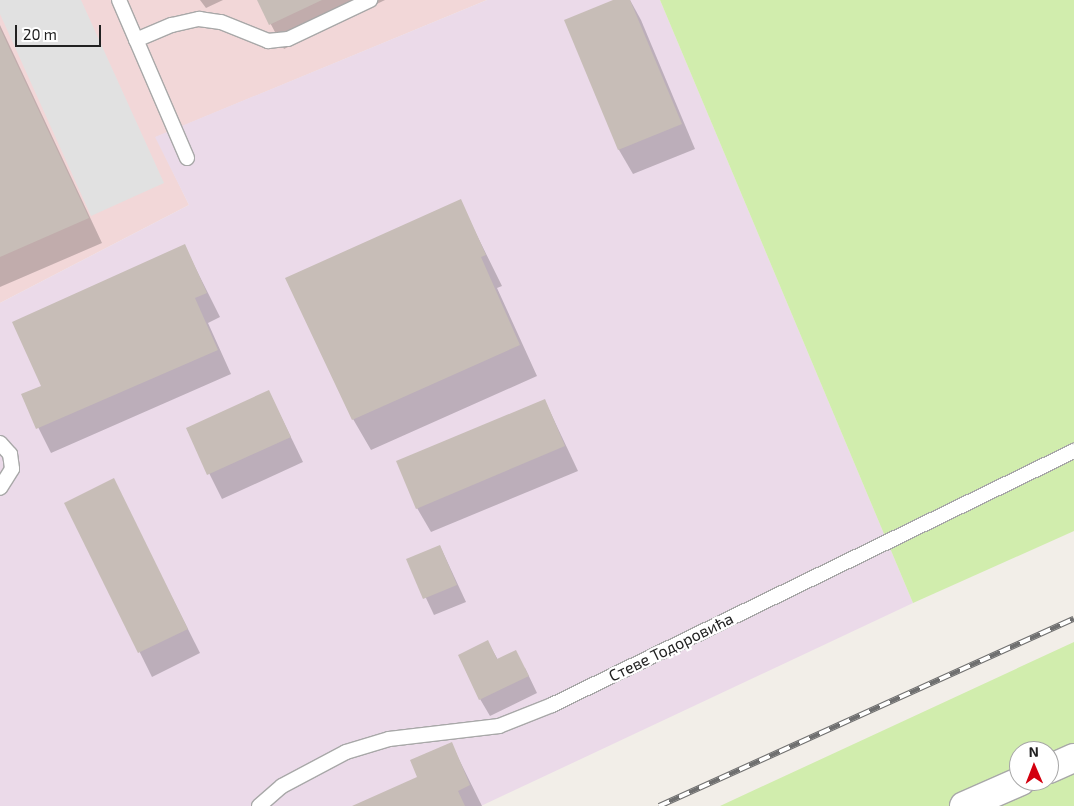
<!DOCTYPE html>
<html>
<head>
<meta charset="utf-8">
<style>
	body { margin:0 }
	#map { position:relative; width:1074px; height:806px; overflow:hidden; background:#f2eee8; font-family:"Exo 2",sans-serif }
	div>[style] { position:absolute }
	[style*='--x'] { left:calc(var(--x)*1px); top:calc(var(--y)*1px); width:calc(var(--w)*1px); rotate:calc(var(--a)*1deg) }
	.commercial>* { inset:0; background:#f2d7d8 }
	.industrial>* { inset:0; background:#ebdae9 }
	.grass>* { inset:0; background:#d1edad }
	.parking>* { inset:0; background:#e1e1e1 }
	.shadow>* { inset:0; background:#0003 }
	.building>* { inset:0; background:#c7bdb7 }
	.roads { filter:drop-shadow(1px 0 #a8a8a8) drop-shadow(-1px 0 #a8a8a8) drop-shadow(0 1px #a8a8a8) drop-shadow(0 -1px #a8a8a8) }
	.service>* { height:14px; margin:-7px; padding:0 7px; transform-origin:7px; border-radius:7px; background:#fff }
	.minor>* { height:28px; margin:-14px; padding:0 14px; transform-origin:14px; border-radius:14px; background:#fff }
	.rail>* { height:5.5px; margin-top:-2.75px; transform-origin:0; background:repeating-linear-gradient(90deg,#fff 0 11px,#6f6f6f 0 22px); box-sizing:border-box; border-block:1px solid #6f6f6f }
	span { translate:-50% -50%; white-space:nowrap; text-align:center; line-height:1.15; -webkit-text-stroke:4.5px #fff; paint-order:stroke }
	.street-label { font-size:16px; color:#212121 }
	.north { position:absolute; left:1009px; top:741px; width:50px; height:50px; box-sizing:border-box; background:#fff; border:1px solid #a6a6a6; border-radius:50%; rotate:359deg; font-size:14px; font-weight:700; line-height:20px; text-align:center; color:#212121 }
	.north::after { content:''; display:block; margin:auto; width:18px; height:22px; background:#d3000f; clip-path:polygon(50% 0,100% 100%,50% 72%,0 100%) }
	.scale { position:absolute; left:15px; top:25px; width:86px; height:22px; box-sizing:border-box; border:2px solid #212121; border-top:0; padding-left:6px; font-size:15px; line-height:18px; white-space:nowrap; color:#212121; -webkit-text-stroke:4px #fff; paint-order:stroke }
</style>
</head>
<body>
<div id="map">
	<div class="commercial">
		<div style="clip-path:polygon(0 0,487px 0,156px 137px,189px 205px,0 303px)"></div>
	</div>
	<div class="industrial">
		<div style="clip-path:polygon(487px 0,660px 0,913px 603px,481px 806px,0 806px,0 303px,189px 205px,155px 137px)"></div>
	</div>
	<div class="grass">
		<div style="clip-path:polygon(660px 0,1074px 0,1074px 531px,913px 603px)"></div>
		<div style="clip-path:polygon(evenodd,1074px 642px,1074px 806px,720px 806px,1074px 642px,1019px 751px,1049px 751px,1049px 781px,1019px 781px,1019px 751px)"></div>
	</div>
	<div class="parking">
		<div style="clip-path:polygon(0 0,81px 0,164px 183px,91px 216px,0 14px)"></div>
	</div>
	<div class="shadow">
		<div style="clip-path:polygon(200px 0,223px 0,206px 8px)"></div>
		<div style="clip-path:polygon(258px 0,385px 0,284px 49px)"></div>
		<div style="clip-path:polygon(617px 0,630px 0,641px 20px,695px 149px,633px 174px,619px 150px,566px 21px)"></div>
		<div style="clip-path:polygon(0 25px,102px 243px,0 287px)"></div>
		<div style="clip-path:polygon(460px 201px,502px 286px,497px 288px,537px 376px,371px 450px,353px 419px)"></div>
		<div style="clip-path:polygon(184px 245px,220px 317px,208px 323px,231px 374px,51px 453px,22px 395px,43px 386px)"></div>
		<div style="clip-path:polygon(269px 392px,303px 462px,222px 499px,187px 429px)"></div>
		<div style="clip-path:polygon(545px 401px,578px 471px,431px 532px,417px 508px)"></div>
		<div style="clip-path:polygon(113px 480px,200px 653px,152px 677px,66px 503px)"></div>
		<div style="clip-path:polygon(440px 546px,466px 602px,434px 615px,408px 560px)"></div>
		<div style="clip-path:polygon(488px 642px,498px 660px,525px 668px,537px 693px,490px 716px,480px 699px)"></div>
		<div style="clip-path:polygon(451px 743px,482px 806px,356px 806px,419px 778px)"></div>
	</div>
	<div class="building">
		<div style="clip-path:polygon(257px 0,322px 0,269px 25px)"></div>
		<div style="clip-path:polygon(613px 0,630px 0,682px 124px,618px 150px,564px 20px)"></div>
		<div style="clip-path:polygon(0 28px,89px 218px,0 257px)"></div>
		<div style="clip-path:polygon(461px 199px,486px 255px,481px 257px,520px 345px,352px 420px,285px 278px)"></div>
		<div style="clip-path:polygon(185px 244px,207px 293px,195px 298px,218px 350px,36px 429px,21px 394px,41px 386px,12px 322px)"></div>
		<div style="clip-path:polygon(269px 390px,291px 437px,207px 475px,186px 428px)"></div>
		<div style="clip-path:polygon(545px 399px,565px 446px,416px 509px,396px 461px)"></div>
		<div style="clip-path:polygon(114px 478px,188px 629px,138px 653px,64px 503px)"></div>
		<div style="clip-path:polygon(440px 545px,457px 585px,423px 599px,406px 559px)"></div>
		<div style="clip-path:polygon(488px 640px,497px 659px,516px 650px,529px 676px,479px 700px,458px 655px)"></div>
		<div style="clip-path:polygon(452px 742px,470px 785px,458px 791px,465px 806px,352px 806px,417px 777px,410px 760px)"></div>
	</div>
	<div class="roads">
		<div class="service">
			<div style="--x:119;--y:0;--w:172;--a:66.7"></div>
			<div style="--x:136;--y:40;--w:39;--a:-23"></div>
			<div style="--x:172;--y:25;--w:28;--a:-13"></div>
			<div style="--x:199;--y:19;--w:22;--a:8"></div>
			<div style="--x:221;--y:22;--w:51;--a:22"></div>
			<div style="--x:268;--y:41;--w:20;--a:-6"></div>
			<div style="--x:288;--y:39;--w:91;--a:-25.4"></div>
			<div style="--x:0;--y:443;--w:15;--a:48"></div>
			<div style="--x:10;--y:454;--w:15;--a:82"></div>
			<div style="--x:12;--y:469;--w:22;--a:122"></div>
			<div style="--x:259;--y:806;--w:30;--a:-41"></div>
			<div style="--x:282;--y:786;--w:72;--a:-28"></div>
			<div style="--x:346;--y:752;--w:45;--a:-16.8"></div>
			<div style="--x:389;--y:739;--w:111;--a:-6.7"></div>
			<div style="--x:499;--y:726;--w:57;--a:-21.6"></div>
			<div style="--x:552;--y:705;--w:581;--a:-25.95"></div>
		</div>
		<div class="minor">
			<div style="--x:1049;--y:769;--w:27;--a:-24"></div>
			<div style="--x:964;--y:806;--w:62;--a:-23.7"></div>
		</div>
	</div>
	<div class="rail">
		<div style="--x:659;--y:806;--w:455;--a:-24.3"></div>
	</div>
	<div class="street-label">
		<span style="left:671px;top:647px;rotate:-26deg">Стеве Тодоровића</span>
	</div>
	<div class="north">N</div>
	<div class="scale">20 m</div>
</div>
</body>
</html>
